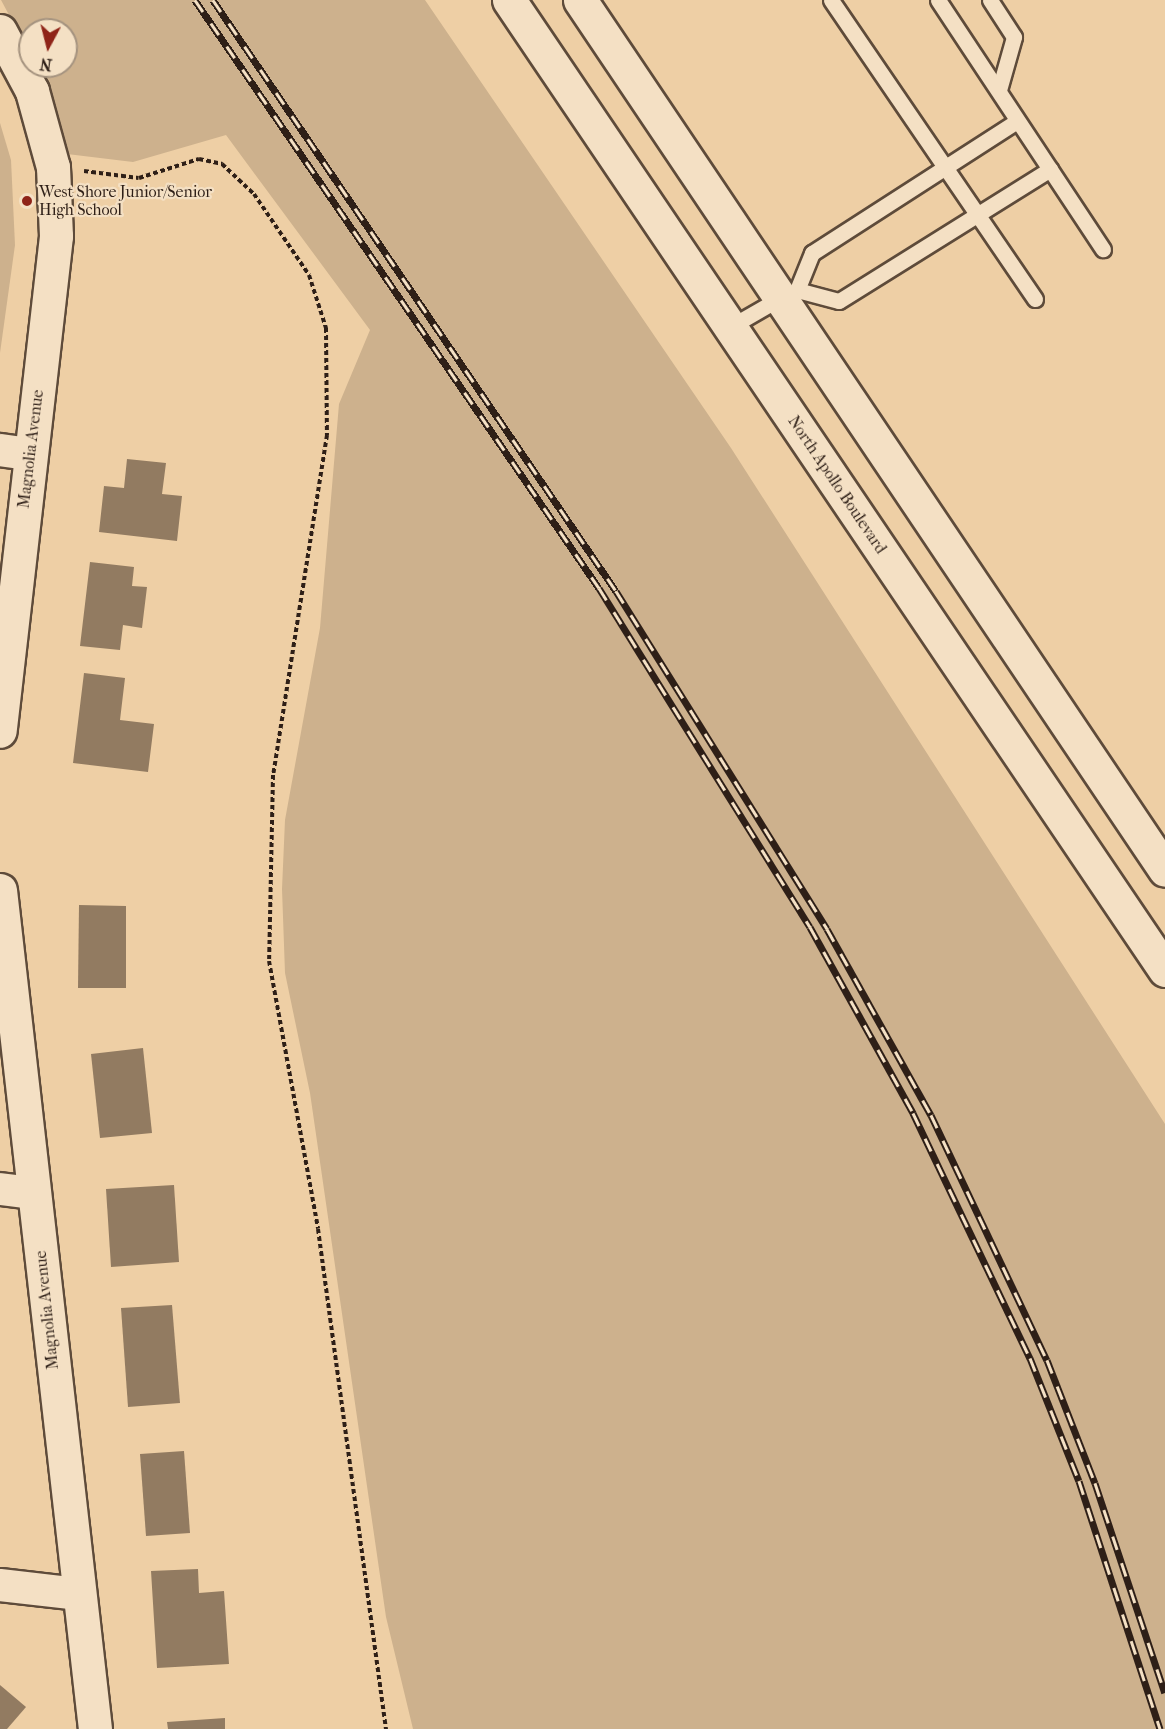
<!DOCTYPE html>
<html>
<head>
<meta charset="utf-8">
<style>
	body { margin:0 }
	#map { position:relative; width:1165px; height:1729px; overflow:hidden; background:#eecfa5; font-family:"IM FELL French Canon",serif }
	div>[style] { position:absolute }
	[style*='--x'] { left:calc(var(--x)*1px); top:calc(var(--y)*1px); width:calc(var(--w)*1px); rotate:calc(var(--a)*1deg) }
	.green>* { inset:0; background:#cdb18d }
	.building>* { inset:0; background:#927b61 }
	.path>* { height:4px; margin-top:-2px; transform-origin:0; background:repeating-linear-gradient(90deg,#2e1f17 0 4.5px,transparent 0 7.5px) }
	.roads { filter:drop-shadow(2px 0 #5e4b3a) drop-shadow(-2px 0 #5e4b3a) drop-shadow(0 2px #5e4b3a) drop-shadow(0 -2px #5e4b3a) }
	.lane>* { height:15px; margin:-7.5px; padding:0 7.5px; transform-origin:7.5px; border-radius:7.5px; background:#f4e0c4 }
	.street>* { height:32px; margin:-16px; padding:0 16px; transform-origin:16px; border-radius:16px; background:#f4e0c4 }
	.secondary>* { height:33px; margin:-16.5px; padding:0 16.5px; transform-origin:16.5px; border-radius:16.5px; background:#f4e0c4 }
	.rail>* { height:7px; margin-top:-3.5px; transform-origin:0; background:repeating-linear-gradient(90deg,#f4e0c4 0 14px,#2e1f17 0 28px); box-sizing:border-box; border-block:2px solid #2e1f17 }
	.dots>* { width:16px; height:16px; translate:-50% -50%; box-sizing:border-box; border:3px solid #f4e0c4; border-radius:50% }
	span { translate:-50% -50%; white-space:nowrap; text-align:center; line-height:1.15; -webkit-text-stroke:4.5px #f4e0c4; paint-order:stroke }
	.poi-label { font-size:16px; color:#2e1f17 }
	.left { translate:0 -50%; text-align:left }
	.street-label { font-size:16px; color:#2e1f17 }
	.north { position:absolute; left:18px; top:18px; width:60px; height:60px; box-sizing:border-box; background:#f4e0c4; border:2px solid #a5937f; border-radius:50%; rotate:187deg; font-size:16px; font-weight:700; line-height:24px; text-align:center; color:#2e1f17 }
	.north::after { content:''; display:block; margin:auto; width:21px; height:27px; background:#8f2418; clip-path:polygon(50% 0,100% 100%,50% 72%,0 100%) }
</style>
</head>
<body>
<div id="map">
	<div class="green">
		<div style="clip-path:polygon(1px 0,425px 0,731px 448px,1165px 1124px,1165px 1729px,413px 1729px,386px 1617px,310px 1093px,285px 973px,282px 889px,285px 820px,320px 628px,339px 404px,370px 330px,226px 135px,133px 162px,67px 154px,36px 66px,66px 66px,66px 30px,30px 30px,30px 54px)"></div>
		<div style="clip-path:polygon(0 123px,11px 160px,15px 245px,0 353px)"></div>
	</div>
	<div class="building">
		<div style="clip-path:polygon(127px 459px,166px 463px,162px 494px,182px 496px,177px 541px,99px 532px,104px 486px,124px 488px)"></div>
		<div style="clip-path:polygon(90px 562px,134px 567px,132px 586px,147px 587px,142px 628px,123px 625px,120px 650px,80px 646px)"></div>
		<div style="clip-path:polygon(84px 673px,125px 678px,120px 720px,154px 724px,148px 772px,73px 763px)"></div>
		<div style="clip-path:polygon(79px 905px,126px 906px,126px 988px,78px 988px)"></div>
		<div style="clip-path:polygon(143px 1048px,152px 1133px,100px 1138px,91px 1054px)"></div>
		<div style="clip-path:polygon(174px 1185px,179px 1262px,111px 1267px,106px 1189px)"></div>
		<div style="clip-path:polygon(172px 1305px,180px 1403px,128px 1407px,121px 1308px)"></div>
		<div style="clip-path:polygon(184px 1451px,190px 1533px,146px 1536px,140px 1454px)"></div>
		<div style="clip-path:polygon(198px 1569px,199px 1593px,224px 1591px,229px 1664px,157px 1668px,151px 1571px)"></div>
		<div style="clip-path:polygon(0 1685px,26px 1707px,7px 1729px,0 1729px)"></div>
		<div style="clip-path:polygon(225px 1718px,225px 1729px,168px 1729px,167px 1722px)"></div>
	</div>
	<div class="path">
		<div style="--x:84;--y:171;--w:55;--a:7.3"></div>
		<div style="--x:139;--y:178;--w:63;--a:-17.6"></div>
		<div style="--x:199;--y:159;--w:24;--a:12"></div>
		<div style="--x:222;--y:164;--w:44;--a:43.2"></div>
		<div style="--x:254;--y:194;--w:98;--a:55.8"></div>
		<div style="--x:309;--y:275;--w:56;--a:72.2"></div>
		<div style="--x:326;--y:328;--w:107;--a:89.5"></div>
		<div style="--x:327;--y:435;--w:344;--a:99"></div>
		<div style="--x:273;--y:775;--w:186;--a:91.2"></div>
		<div style="--x:269;--y:961;--w:272;--a:79.6"></div>
		<div style="--x:318;--y:1229;--w:505;--a:82.26"></div>
	</div>
	<div class="roads">
		<div class="lane">
			<div style="--x:831;--y:0;--w:362;--a:55.7"></div>
			<div style="--x:938;--y:0;--w:299;--a:56.5"></div>
			<div style="--x:990;--y:0;--w:44;--a:57"></div>
			<div style="--x:1014;--y:37;--w:55;--a:105.8"></div>
			<div style="--x:1017;--y:121;--w:244;--a:147.2"></div>
			<div style="--x:812;--y:253;--w:40;--a:112"></div>
			<div style="--x:797;--y:290;--w:43;--a:14.7"></div>
			<div style="--x:839;--y:301;--w:249;--a:-32"></div>
			<div style="--x:730;--y:327;--w:60;--a:-30"></div>
		</div>
		<div class="street">
			<div style="--x:0;--y:450;--w:30;--a:8"></div>
			<div style="--x:0;--y:1189;--w:34;--a:7"></div>
			<div style="--x:0;--y:1585;--w:80;--a:6.5"></div>
		</div>
		<div class="secondary">
			<div style="--x:509;--y:0;--w:1171;--a:55.93"></div>
			<div style="--x:580;--y:0;--w:1048;--a:56.08"></div>
			<div style="--x:0;--y:31;--w:68;--a:61.9"></div>
			<div style="--x:32;--y:91;--w:79;--a:74.6"></div>
			<div style="--x:53;--y:167;--w:69;--a:87.5"></div>
			<div style="--x:56;--y:236;--w:498;--a:96.5"></div>
			<div style="--x:0;--y:890;--w:844;--a:83.54"></div>
		</div>
	</div>
	<div class="rail">
		<div style="--x:195;--y:0;--w:713;--a:55.51"></div>
		<div style="--x:599;--y:588;--w:399;--a:58.1"></div>
		<div style="--x:810;--y:927;--w:213;--a:61"></div>
		<div style="--x:913;--y:1113;--w:272;--a:64.5"></div>
		<div style="--x:1030;--y:1358;--w:132;--a:68.3"></div>
		<div style="--x:1079;--y:1481;--w:261;--a:71.9"></div>
		<div style="--x:213;--y:0;--w:715;--a:55.71"></div>
		<div style="--x:616;--y:591;--w:398;--a:58"></div>
		<div style="--x:827;--y:929;--w:213;--a:60.8"></div>
		<div style="--x:931;--y:1115;--w:271;--a:64.7"></div>
		<div style="--x:1047;--y:1360;--w:132;--a:68.7"></div>
		<div style="--x:1095;--y:1483;--w:221;--a:71.6"></div>
	</div>
	<div class="dots">
		<div style="left:27px;top:201px;background:#8f2418"></div>
	</div>
	<div class="poi-label">
		<span class="left" style="left:39px;top:201px">West Shore Junior/Senior<br>High School</span>
	</div>
	<div class="street-label">
		<span style="left:31px;top:449px;rotate:-83deg">Magnolia Avenue</span>
		<span style="left:837px;top:485px;rotate:56deg">North Apollo Boulevard</span>
		<span style="left:47px;top:1310px;rotate:-96deg">Magnolia Avenue</span>
	</div>
	<div class="north">N</div>
</div>
</body>
</html>
